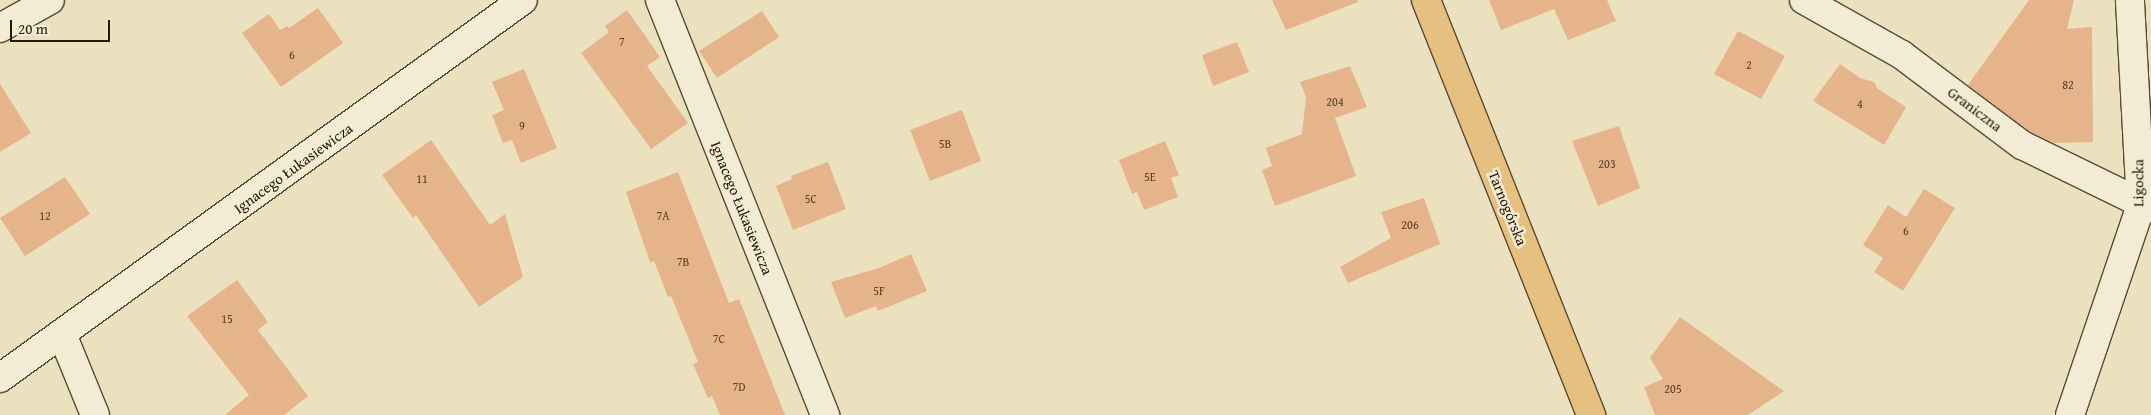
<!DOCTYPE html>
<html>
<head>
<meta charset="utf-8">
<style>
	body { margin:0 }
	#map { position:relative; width:2151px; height:415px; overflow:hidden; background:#ece1bf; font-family:"Gentium Book Plus",serif }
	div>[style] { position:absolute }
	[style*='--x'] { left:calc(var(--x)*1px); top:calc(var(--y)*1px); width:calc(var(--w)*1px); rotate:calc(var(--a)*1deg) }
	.building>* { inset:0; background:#e5b48b }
	.roads { filter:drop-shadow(1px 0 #5a4933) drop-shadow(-1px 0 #5a4933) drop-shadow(0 1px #5a4933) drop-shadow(0 -1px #5a4933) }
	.minor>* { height:28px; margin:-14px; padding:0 14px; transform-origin:14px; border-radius:14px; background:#f3ecd5 }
	.primary>* { height:28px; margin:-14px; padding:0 14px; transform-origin:14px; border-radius:14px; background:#e6c080 }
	span { translate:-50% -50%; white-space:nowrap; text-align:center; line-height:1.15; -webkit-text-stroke:5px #f3ecd5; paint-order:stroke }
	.number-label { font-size:12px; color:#583e26 }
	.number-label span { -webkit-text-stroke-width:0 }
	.street-label { font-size:15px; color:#291604 }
	.scale { position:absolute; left:10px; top:20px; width:100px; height:22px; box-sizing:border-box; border:2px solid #291604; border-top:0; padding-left:6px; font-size:15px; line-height:18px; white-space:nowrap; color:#291604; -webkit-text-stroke:4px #f3ecd5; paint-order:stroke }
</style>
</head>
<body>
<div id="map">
	<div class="building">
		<div style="clip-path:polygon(1272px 0,1358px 0,1358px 2px,1286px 30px)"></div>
		<div style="clip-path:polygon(1489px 0,1607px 0,1616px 21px,1568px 40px,1554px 9px,1501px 30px)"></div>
		<div style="clip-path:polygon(2029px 0,2074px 0,2067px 29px,2092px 27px,2093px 142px,2053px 143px,2030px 132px,1968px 85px)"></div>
		<div style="clip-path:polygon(318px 8px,343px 43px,281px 87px,242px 33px,269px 14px,280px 30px,287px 26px,289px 28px)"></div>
		<div style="clip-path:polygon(627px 10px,660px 57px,647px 66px,688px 123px,651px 149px,581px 53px,609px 32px,605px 26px)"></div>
		<div style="clip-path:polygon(762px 11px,779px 37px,717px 78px,699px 51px)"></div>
		<div style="clip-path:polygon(1738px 31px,1785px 56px,1761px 99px,1714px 74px)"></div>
		<div style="clip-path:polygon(1237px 42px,1249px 72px,1213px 86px,1202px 55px)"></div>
		<div style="clip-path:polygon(1840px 64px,1860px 78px,1874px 82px,1878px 89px,1906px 107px,1884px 145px,1813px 101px)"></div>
		<div style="clip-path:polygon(1350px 66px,1367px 107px,1335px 118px,1356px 176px,1275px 206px,1262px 170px,1272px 166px,1266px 148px,1302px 134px,1306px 97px,1300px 82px)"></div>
		<div style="clip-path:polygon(524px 69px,557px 148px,521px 163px,512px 140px,503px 143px,492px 115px,504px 110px,492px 82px)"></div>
		<div style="clip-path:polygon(0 84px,31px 133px,0 152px)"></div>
		<div style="clip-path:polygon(962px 110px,981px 161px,930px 181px,910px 130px)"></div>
		<div style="clip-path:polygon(1619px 126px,1640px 188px,1598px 206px,1572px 141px)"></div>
		<div style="clip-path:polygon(431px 140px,490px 225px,505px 214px,523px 277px,479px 307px,416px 215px,413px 218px,382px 175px)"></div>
		<div style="clip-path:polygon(1165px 141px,1179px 175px,1171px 178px,1178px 197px,1144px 210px,1137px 192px,1132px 194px,1119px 160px)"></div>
		<div style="clip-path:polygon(828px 162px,846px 209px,793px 230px,776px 186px,792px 179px,791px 176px)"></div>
		<div style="clip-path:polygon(678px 172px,729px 303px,739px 299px,785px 415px,720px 415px,712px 396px,708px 398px,693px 364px,698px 362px,671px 296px,668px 297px,654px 261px,650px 262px,626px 192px)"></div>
		<div style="clip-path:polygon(65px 177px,90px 214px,25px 256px,0 218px)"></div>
		<div style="clip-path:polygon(1924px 189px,1955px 208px,1903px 291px,1874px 272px,1883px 258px,1863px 245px,1888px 205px,1906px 217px)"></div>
		<div style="clip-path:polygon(1424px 198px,1440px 244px,1348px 283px,1340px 267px,1391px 238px,1381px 212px)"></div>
		<div style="clip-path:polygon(911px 254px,927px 291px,878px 311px,876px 306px,845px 318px,831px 282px,879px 268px)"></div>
		<div style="clip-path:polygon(237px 280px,268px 322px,258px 330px,308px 396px,284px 415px,225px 415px,249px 395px,187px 316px)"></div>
		<div style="clip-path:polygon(1680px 317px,1764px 377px,1784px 391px,1748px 415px,1655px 415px,1644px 387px,1663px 379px,1650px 358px)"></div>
	</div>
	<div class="roads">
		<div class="minor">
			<div style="--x:660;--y:0;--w:447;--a:68.3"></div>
			<div style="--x:1804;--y:0;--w:112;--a:29.3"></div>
			<div style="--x:1902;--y:55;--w:150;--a:36.9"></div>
			<div style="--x:2022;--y:145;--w:144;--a:26"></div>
			<div style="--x:0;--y:28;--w:57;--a:-29.2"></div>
			<div style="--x:62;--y:334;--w:87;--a:67.8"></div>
			<div style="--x:0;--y:378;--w:645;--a:-35.86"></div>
			<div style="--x:2070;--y:415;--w:222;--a:-71.3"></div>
			<div style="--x:2141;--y:205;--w:205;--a:-93.1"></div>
		</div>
		<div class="primary">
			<div style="--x:1426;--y:0;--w:447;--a:68.3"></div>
		</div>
	</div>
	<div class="number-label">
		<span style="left:622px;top:42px">7</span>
		<span style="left:292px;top:55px">6</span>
		<span style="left:1749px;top:65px">2</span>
		<span style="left:2068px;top:85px">82</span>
		<span style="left:1335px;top:102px">204</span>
		<span style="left:1860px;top:104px">4</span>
		<span style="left:522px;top:126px">9</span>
		<span style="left:945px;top:144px">5B</span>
		<span style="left:1607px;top:164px">203</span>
		<span style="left:1150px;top:177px">5E</span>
		<span style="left:422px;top:179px">11</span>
		<span style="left:811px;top:199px">5C</span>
		<span style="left:45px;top:216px">12</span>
		<span style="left:663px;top:216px">7A</span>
		<span style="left:1410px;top:225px">206</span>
		<span style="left:1906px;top:231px">6</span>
		<span style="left:683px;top:262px">7B</span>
		<span style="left:879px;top:291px">5F</span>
		<span style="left:227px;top:319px">15</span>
		<span style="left:719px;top:339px">7C</span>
		<span style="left:739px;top:387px">7D</span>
		<span style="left:1673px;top:389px">205</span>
	</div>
	<div class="street-label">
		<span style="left:1975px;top:109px;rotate:37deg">Graniczna</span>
		<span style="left:293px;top:168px;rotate:-36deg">Ignacego Łukasiewicza</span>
		<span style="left:2138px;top:183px;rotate:-90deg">Ligocka</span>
		<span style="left:742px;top:208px;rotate:68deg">Ignacego Łukasiewicza</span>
		<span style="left:1508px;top:208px;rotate:68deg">Tarnogórska</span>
	</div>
	<div class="scale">20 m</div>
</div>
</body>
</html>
